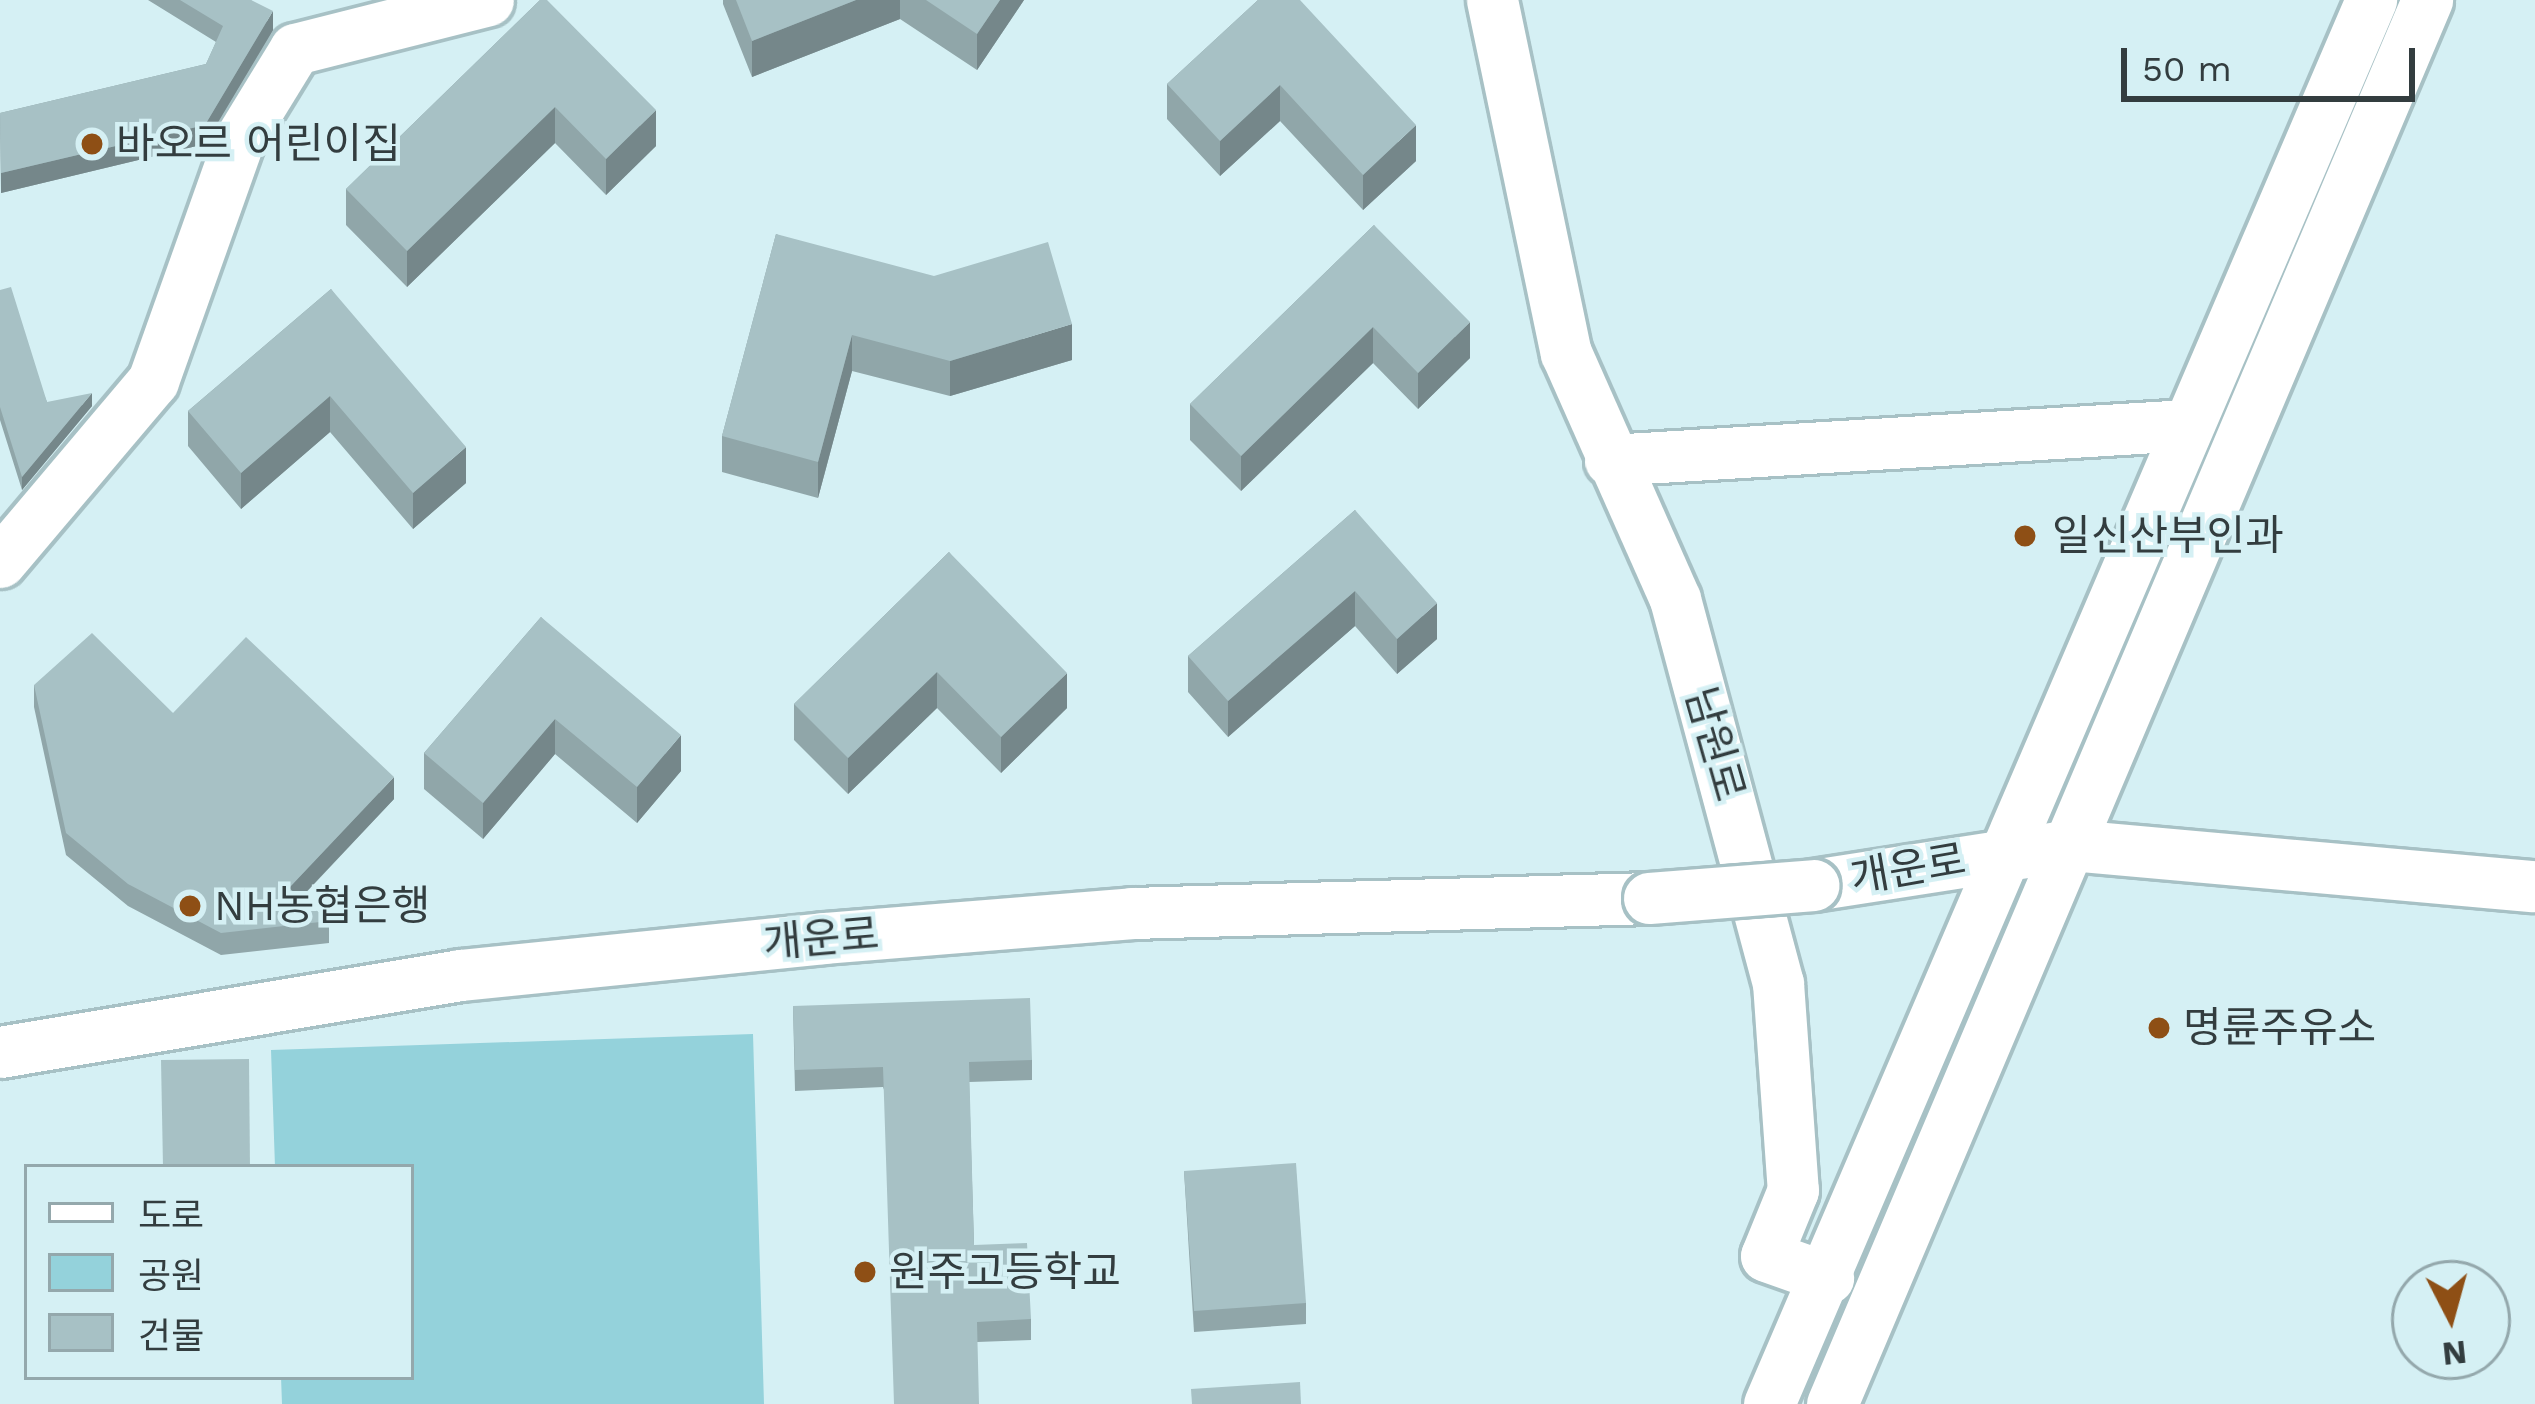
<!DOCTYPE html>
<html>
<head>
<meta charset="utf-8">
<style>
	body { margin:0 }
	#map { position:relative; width:2535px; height:1404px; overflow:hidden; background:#d5f0f4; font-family:"Work Sans","Noto Sans KR",sans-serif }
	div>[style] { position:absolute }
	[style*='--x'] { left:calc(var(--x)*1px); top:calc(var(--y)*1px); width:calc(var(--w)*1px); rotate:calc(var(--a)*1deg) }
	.green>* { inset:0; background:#94d2db }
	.roads { filter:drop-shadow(3px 0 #a7c1c5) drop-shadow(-3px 0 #a7c1c5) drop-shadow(0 3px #a7c1c5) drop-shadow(0 -3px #a7c1c5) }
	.minor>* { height:51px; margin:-25.5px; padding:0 25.5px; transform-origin:25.5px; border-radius:25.5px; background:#fff }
	.bridges { filter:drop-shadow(3px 0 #a7c1c5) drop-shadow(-3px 0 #a7c1c5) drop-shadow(0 3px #a7c1c5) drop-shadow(0 -3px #a7c1c5) }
	.minor-bridge>* { height:51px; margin:-25.5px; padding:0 25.5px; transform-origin:25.5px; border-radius:25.5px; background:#fff }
	.wall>* { inset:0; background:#90a6a9 }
	.shaded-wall>* { inset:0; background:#75878a }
	.building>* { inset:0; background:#a7c1c5 }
	.dots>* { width:33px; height:33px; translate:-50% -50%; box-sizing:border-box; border:6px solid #d5f0f4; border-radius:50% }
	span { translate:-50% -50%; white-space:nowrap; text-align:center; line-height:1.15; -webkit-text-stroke:9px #d5f0f4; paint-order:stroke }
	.poi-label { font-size:42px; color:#333d3f }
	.left { translate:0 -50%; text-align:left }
	.street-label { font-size:42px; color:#333d3f }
	.legend { position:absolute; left:24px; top:1164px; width:390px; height:216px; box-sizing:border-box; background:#d5f0f4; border:3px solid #94a8ac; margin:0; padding:15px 21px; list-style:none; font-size:36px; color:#333d3f }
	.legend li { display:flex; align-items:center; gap:24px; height:60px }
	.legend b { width:60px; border:3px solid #94a8ac }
	.north { position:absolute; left:2391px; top:1260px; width:120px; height:120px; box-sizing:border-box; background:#d5f0f4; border:3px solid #94a8ac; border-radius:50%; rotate:174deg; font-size:33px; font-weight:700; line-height:48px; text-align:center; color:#333d3f }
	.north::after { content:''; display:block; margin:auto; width:42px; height:54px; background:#8e4f15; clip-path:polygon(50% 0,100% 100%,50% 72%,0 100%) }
	.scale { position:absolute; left:2121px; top:48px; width:294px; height:54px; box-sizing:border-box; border:6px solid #333d3f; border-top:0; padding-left:15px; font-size:36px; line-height:42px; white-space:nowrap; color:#333d3f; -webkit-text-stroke:9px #d5f0f4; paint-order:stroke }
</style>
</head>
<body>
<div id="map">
	<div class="green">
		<div style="clip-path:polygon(753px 1034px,764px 1404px,282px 1404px,281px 1377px,411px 1377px,411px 1167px,275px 1167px,271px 1050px)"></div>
	</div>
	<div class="roads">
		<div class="minor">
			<div style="--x:1492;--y:0;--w:361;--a:78.2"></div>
			<div style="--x:1566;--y:353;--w:269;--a:66.1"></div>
			<div style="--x:1675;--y:599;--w:398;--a:75"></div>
			<div style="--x:1778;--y:983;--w:208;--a:85.9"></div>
			<div style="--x:1793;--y:1190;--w:71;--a:112.2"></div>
			<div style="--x:1766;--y:1256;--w:66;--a:19.5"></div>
			<div style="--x:1610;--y:460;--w:578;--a:-3.47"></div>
			<div style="--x:0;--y:562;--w:237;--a:-49.8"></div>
			<div style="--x:153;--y:381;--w:254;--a:-70.4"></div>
			<div style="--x:238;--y:142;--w:109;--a:-58.5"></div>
			<div style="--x:295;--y:49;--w:199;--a:-14.2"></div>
			<div style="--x:1813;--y:885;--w:261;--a:-8.8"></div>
			<div style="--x:2071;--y:845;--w:464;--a:5.1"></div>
			<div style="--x:0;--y:1052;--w:466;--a:-9.5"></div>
			<div style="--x:460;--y:975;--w:365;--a:-5.8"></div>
			<div style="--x:823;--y:938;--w:310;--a:-4.6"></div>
			<div style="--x:1132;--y:913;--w:517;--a:-1.66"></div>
			<div style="--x:1769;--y:1404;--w:1528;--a:-66.79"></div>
			<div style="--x:1832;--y:1404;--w:1525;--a:-67.03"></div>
		</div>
	</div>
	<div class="bridges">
		<div class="minor-bridge">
			<div style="--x:1649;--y:898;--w:165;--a:-4.5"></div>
		</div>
	</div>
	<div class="wall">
		<div style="clip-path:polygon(148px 0,251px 0,273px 30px,205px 144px,1px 193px,0 113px,206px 64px,216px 42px)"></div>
		<div style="clip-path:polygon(540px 0,656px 146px,606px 195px,555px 143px,407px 287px,346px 225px,346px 189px)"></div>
		<div style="clip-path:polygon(723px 0,1024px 0,977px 70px,900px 19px,752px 77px,723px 4px)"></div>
		<div style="clip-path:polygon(1258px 0,1416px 161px,1363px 210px,1280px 121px,1220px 176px,1167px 119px,1167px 84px)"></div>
		<div style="clip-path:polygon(1374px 225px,1470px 358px,1418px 409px,1373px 363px,1241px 491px,1190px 440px,1190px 404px)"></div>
		<div style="clip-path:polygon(776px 234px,1072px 360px,950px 396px,852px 371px,818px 498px,722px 472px,722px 436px)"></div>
		<div style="clip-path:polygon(331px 289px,466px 483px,413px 529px,330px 432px,241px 509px,188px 446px,188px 411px)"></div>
		<div style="clip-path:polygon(0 290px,47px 402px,92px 406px,22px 490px,0 420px)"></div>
		<div style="clip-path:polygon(1355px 510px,1437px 639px,1397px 674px,1355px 626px,1228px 737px,1188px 692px,1188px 656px)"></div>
		<div style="clip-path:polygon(949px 552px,1067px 708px,1001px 773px,937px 708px,848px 794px,794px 740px,794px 704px)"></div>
		<div style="clip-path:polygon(541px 617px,681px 771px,637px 823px,555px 754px,483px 839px,424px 789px,424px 753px)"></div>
		<div style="clip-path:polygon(34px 685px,173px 713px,394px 799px,301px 898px,329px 921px,329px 943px,221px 955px,128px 906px,66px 855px,34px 707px)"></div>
		<div style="clip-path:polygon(793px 1006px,1032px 1060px,1032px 1080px,969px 1082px,974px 1245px,1031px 1319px,1031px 1340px,977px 1342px,883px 1087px,795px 1091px)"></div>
		<div style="clip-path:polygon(1184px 1171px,1306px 1303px,1306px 1324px,1194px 1332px)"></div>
	</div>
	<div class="shaded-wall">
		<div style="clip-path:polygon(856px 0,900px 0,900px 19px,752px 77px,752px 41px)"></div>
		<div style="clip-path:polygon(1000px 0,1024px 0,977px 70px,977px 34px)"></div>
		<div style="clip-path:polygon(273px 11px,273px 30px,205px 144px,1px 193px,1px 173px,205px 125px)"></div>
		<div style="clip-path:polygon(1280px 85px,1280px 121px,1220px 176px,1220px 141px)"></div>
		<div style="clip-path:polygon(555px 107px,555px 143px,407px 287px,407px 251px)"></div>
		<div style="clip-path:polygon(656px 110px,656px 146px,606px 195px,606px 159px)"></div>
		<div style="clip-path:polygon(1416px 125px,1416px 161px,1363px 210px,1363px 175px)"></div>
		<div style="clip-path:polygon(1470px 322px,1470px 358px,1418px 409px,1418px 373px)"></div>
		<div style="clip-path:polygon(1072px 324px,1072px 360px,950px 396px,950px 361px)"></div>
		<div style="clip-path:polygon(1373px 327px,1373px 363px,1241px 491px,1241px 456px)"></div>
		<div style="clip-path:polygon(852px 335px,852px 371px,818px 498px,818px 462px)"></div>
		<div style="clip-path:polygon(92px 393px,92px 406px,22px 490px,22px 477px)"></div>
		<div style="clip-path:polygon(330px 396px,330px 432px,241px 509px,241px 473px)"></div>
		<div style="clip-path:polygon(466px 447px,466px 483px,413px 529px,413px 493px)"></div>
		<div style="clip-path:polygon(1355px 591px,1355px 626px,1228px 737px,1228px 701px)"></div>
		<div style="clip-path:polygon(1437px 603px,1437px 639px,1397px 674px,1397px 639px)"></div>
		<div style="clip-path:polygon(937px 672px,937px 708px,848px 794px,848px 758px)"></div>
		<div style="clip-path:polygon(1067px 673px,1067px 708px,1001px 773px,1001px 737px)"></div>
		<div style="clip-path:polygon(555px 719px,555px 754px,483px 839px,483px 803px)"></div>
		<div style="clip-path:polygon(681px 735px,681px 771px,637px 823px,637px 787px)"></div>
		<div style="clip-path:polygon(394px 777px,394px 799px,289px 910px,289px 888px)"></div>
	</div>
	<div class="building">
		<div style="clip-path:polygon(180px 0,251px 0,273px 11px,205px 125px,1px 173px,0 113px,206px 64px,223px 26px)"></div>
		<div style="clip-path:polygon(540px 0,547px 0,656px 110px,606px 159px,555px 107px,407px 251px,346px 189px)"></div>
		<div style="clip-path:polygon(736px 0,856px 0,752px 41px)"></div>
		<div style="clip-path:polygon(926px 0,1000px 0,977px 34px)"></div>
		<div style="clip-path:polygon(1258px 0,1300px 0,1416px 125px,1363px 175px,1280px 85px,1220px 141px,1167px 84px)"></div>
		<div style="clip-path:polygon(1374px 225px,1470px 322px,1418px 373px,1373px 327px,1241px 456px,1190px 404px)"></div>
		<div style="clip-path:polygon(776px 234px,934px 276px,1048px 242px,1072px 324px,950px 361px,852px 335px,818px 462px,722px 436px)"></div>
		<div style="clip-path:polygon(11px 287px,47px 402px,92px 393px,22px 477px,0 407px,0 290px)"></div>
		<div style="clip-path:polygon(331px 289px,466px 447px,413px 493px,330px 396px,241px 473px,188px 411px)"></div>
		<div style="clip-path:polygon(1355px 510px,1437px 603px,1397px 639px,1355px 591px,1228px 701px,1188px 656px)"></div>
		<div style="clip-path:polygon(949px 552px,1067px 673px,1001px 737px,937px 672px,848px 758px,794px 704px)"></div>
		<div style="clip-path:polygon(541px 617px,681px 735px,637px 787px,555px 719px,483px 803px,424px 753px)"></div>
		<div style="clip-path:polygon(92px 633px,173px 713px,246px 637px,394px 777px,289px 888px,329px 921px,221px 933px,128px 884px,66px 833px,34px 685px)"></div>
		<div style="clip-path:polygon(1030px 998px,1032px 1060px,969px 1062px,974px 1245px,1027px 1243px,1031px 1319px,977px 1322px,979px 1404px,894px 1404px,883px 1067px,795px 1070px,793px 1006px)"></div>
		<div style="clip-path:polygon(249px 1059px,250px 1167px,163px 1167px,161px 1060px)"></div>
		<div style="clip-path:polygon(1296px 1163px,1306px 1303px,1194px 1311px,1184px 1171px)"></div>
		<div style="clip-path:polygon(1300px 1382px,1301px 1404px,1192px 1404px,1191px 1389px)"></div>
	</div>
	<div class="dots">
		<div style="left:92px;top:144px;background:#8e4f15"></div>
		<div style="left:2025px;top:536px;background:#8e4f15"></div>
		<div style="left:190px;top:906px;background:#8e4f15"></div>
		<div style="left:2159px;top:1028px;background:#8e4f15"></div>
		<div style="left:865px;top:1272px;background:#8e4f15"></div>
	</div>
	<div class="poi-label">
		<span class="left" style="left:116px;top:144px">바오르 어린이집</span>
		<span class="left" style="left:2052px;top:536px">일신산부인과</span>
		<span class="left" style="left:214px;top:906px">NH농협은행</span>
		<span class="left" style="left:2183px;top:1028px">명륜주유소</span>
		<span class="left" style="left:889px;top:1272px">원주고등학교</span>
	</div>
	<div class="street-label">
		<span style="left:1715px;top:744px;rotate:74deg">남원로</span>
		<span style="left:1908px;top:869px;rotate:-10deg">개운로</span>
		<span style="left:821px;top:939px;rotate:-5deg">개운로</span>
	</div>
	<ul class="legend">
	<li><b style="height:15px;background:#fff"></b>도로</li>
	<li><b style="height:33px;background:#94d2db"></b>공원</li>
	<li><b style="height:33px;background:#a7c1c5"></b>건물</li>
	</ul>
	<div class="north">N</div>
	<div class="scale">50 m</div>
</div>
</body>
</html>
